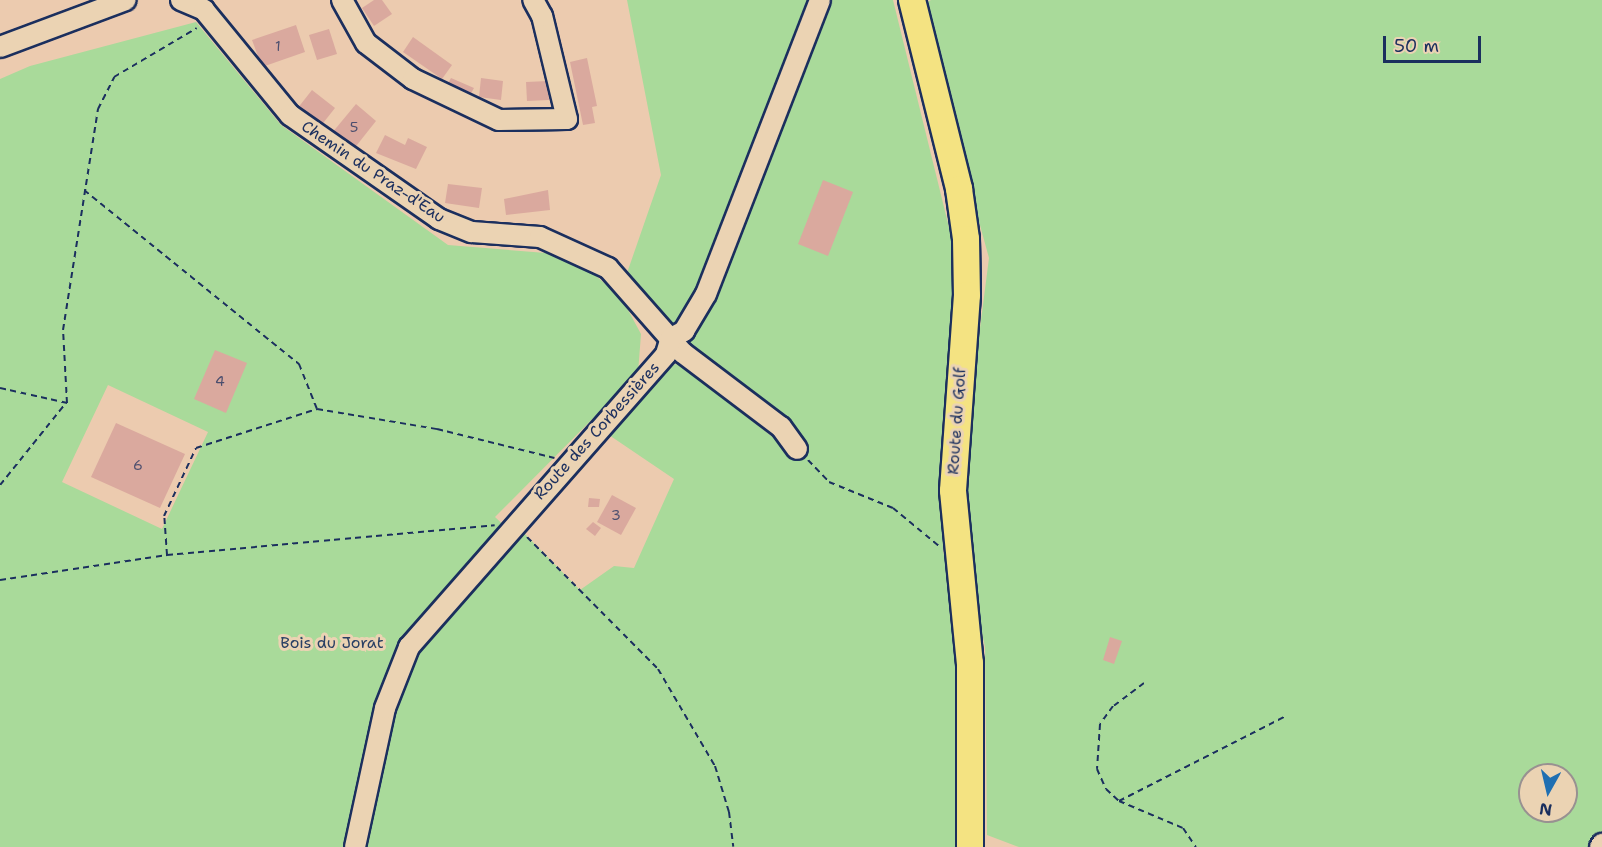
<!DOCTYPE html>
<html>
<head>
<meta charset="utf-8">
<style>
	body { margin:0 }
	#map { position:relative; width:1602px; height:847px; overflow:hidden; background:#eccbaf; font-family:"Shantell Sans",sans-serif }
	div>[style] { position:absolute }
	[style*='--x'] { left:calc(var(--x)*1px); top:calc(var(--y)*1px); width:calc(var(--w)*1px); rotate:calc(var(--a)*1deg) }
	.green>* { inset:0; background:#a9da9a }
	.building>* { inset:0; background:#daa99e }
	.path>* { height:2px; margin-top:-1px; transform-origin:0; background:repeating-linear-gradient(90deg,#1b2f5e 0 6px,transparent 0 10.5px) }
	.roads { filter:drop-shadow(2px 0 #1b2f5e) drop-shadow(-2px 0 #1b2f5e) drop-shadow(0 2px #1b2f5e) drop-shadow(0 -2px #1b2f5e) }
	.minor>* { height:20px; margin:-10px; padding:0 10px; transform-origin:10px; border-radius:10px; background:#ebd3b3 }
	.major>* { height:26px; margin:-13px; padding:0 13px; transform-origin:13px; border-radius:13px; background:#f4e382 }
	span { translate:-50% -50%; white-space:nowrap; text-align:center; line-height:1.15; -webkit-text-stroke:6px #ebd3b3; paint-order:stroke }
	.number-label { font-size:14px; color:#4b4e6e }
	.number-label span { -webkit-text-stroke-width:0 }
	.street-label { font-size:16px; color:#1b2f5e }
	.park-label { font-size:16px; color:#294064 }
	.north { position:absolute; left:1518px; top:763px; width:60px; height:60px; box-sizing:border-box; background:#ebd3b3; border:2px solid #989191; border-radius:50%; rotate:188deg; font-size:16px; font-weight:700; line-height:24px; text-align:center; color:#1b2f5e }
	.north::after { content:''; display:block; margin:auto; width:21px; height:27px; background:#1f6fb2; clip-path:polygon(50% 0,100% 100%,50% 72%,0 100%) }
	.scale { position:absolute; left:1383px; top:36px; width:98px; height:27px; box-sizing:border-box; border:3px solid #1b2f5e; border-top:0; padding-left:8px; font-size:18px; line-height:21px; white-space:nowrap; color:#1b2f5e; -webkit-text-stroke:4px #ebd3b3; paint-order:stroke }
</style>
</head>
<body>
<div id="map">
	<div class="green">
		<div style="clip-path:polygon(evenodd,627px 0,893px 0,960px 272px,945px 404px,943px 550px,962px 649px,964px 847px,0 847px,0 79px,30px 66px,196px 22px,281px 125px,448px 245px,571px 255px,621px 297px,641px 334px,638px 373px,495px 517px,513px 534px,519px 528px,580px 590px,614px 566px,634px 568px,674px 479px,606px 433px,665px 365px,681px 364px,780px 443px,789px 427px,675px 335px,627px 273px,661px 175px,627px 0,108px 385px,208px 432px,162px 529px,62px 482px,108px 385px)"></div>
		<div style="clip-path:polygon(evenodd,931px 0,1602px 0,1602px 847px,1019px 847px,987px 835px,985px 647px,965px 553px,970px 406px,989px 258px,920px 6px,931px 0,1530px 775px,1566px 775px,1566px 811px,1530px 811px,1530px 775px)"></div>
	</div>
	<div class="building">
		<div style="clip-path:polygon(374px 0,382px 0,392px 14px,374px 26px,362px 8px)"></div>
		<div style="clip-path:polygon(296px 25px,305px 52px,262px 67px,252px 40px)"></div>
		<div style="clip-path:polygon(329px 29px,337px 54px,317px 60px,309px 35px)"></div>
		<div style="clip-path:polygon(413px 37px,452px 65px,442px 79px,403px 52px)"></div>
		<div style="clip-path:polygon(587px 58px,597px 106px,592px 107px,595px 123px,583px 125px,570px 62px)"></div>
		<div style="clip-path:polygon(451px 78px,474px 88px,469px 97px,446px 87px)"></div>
		<div style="clip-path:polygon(481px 78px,503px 81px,501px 100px,479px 97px)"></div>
		<div style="clip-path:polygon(548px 81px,549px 100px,527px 101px,526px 82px)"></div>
		<div style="clip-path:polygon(312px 90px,335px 108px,320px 127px,297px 109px)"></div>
		<div style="clip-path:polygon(356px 104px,376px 121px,353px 150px,332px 133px)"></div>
		<div style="clip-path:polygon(385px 135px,405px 145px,408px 138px,427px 147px,416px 169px,376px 153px)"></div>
		<div style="clip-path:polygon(823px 180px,853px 192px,828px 256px,798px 244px)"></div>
		<div style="clip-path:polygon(448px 184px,482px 188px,479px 208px,445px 203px)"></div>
		<div style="clip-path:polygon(548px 190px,550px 210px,506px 215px,504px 199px)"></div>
		<div style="clip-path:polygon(215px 350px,247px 363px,226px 413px,194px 399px)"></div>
		<div style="clip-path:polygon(116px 423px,185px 454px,160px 508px,91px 477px)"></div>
		<div style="clip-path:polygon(612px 495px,636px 508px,621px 535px,597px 522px)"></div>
		<div style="clip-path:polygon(589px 498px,600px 499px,599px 507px,588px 507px)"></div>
		<div style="clip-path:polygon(593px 522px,601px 528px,595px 536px,586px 529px)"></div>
		<div style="clip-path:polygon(1110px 637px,1122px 641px,1114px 664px,1103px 660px)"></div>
	</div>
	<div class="path">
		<div style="--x:84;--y:190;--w:277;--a:39"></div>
		<div style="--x:299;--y:364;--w:48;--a:68.2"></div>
		<div style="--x:0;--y:388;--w:69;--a:12.6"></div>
		<div style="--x:67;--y:403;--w:73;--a:-93.1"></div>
		<div style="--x:63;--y:330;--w:224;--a:-81"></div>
		<div style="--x:98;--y:109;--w:36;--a:-63"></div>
		<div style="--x:114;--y:77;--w:96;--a:-30.6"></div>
		<div style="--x:808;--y:460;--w:30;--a:46"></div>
		<div style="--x:829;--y:482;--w:69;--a:22.1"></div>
		<div style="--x:893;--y:508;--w:60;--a:39.6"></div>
		<div style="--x:0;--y:485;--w:105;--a:-51.2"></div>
		<div style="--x:527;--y:537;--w:186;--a:45.2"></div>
		<div style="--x:658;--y:669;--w:113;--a:59.6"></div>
		<div style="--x:715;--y:766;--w:48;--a:73.1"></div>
		<div style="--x:729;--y:812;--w:35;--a:83"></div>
		<div style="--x:167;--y:555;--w:39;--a:-94"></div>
		<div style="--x:164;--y:516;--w:75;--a:-64.8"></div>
		<div style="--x:196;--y:448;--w:127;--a:-17.9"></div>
		<div style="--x:317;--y:409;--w:122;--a:9.5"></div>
		<div style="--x:437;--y:429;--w:121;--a:13.9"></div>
		<div style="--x:0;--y:580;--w:169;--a:-8.5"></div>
		<div style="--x:167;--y:555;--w:329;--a:-5.2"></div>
		<div style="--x:1144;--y:683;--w:39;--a:143"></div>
		<div style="--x:1113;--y:706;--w:22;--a:126"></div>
		<div style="--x:1100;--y:724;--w:45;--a:93.8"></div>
		<div style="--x:1097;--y:769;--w:22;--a:66"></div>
		<div style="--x:1106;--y:789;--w:18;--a:43"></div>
		<div style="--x:1119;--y:801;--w:69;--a:22.9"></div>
		<div style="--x:1183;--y:828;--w:23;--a:56"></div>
		<div style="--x:1119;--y:801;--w:187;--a:-27"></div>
	</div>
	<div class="roads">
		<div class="minor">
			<div style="--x:181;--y:0;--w:25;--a:23"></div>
			<div style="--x:204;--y:10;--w:136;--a:50.7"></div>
			<div style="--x:290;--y:115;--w:182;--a:34.9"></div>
			<div style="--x:439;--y:219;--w:35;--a:22"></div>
			<div style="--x:472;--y:232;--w:68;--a:4.2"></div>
			<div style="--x:540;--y:237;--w:75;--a:24.5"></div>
			<div style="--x:608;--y:268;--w:113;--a:48.6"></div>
			<div style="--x:683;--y:353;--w:123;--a:37.1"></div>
			<div style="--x:781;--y:427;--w:27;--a:54"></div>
			<div style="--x:342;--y:0;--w:49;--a:60.8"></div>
			<div style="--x:366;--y:43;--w:59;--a:37.5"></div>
			<div style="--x:413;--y:79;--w:95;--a:25.5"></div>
			<div style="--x:499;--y:120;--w:68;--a:-0.8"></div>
			<div style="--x:567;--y:119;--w:106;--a:-103.6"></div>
			<div style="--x:542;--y:16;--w:18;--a:-119"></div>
			<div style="--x:0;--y:47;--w:134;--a:-20.5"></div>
			<div style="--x:671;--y:338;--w:15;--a:-28"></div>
			<div style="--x:684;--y:331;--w:43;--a:-59.3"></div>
			<div style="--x:706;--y:294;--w:315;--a:-68.8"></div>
			<div style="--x:355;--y:847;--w:142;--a:-77.8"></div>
			<div style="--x:385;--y:708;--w:66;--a:-68.5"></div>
			<div style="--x:409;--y:647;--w:390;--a:-48.7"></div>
			<div style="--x:666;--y:354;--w:17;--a:-73"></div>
			<div style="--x:1600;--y:847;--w:4;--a:-56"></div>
		</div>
		<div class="major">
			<div style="--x:912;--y:0;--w:195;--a:76"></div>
			<div style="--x:959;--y:189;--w:50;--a:82"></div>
			<div style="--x:966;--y:239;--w:56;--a:89"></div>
			<div style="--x:967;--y:295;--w:196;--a:94.1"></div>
			<div style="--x:953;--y:491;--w:173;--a:84.4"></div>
			<div style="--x:970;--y:663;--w:184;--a:90"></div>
		</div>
	</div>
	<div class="number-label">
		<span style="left:278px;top:46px">1</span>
		<span style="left:354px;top:127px">5</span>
		<span style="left:220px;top:381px">4</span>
		<span style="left:138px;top:465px">6</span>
		<span style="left:616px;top:515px">3</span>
	</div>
	<div class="street-label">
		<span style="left:373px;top:172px;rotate:34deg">Chemin du Praz-d'Eau</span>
		<span style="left:957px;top:421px;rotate:-86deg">Route du Golf</span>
		<span style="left:597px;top:431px;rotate:-48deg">Route des Corbessières</span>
	</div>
	<div class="park-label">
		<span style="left:332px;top:643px">Bois du Jorat</span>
	</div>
	<div class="north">N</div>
	<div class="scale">50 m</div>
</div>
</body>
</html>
